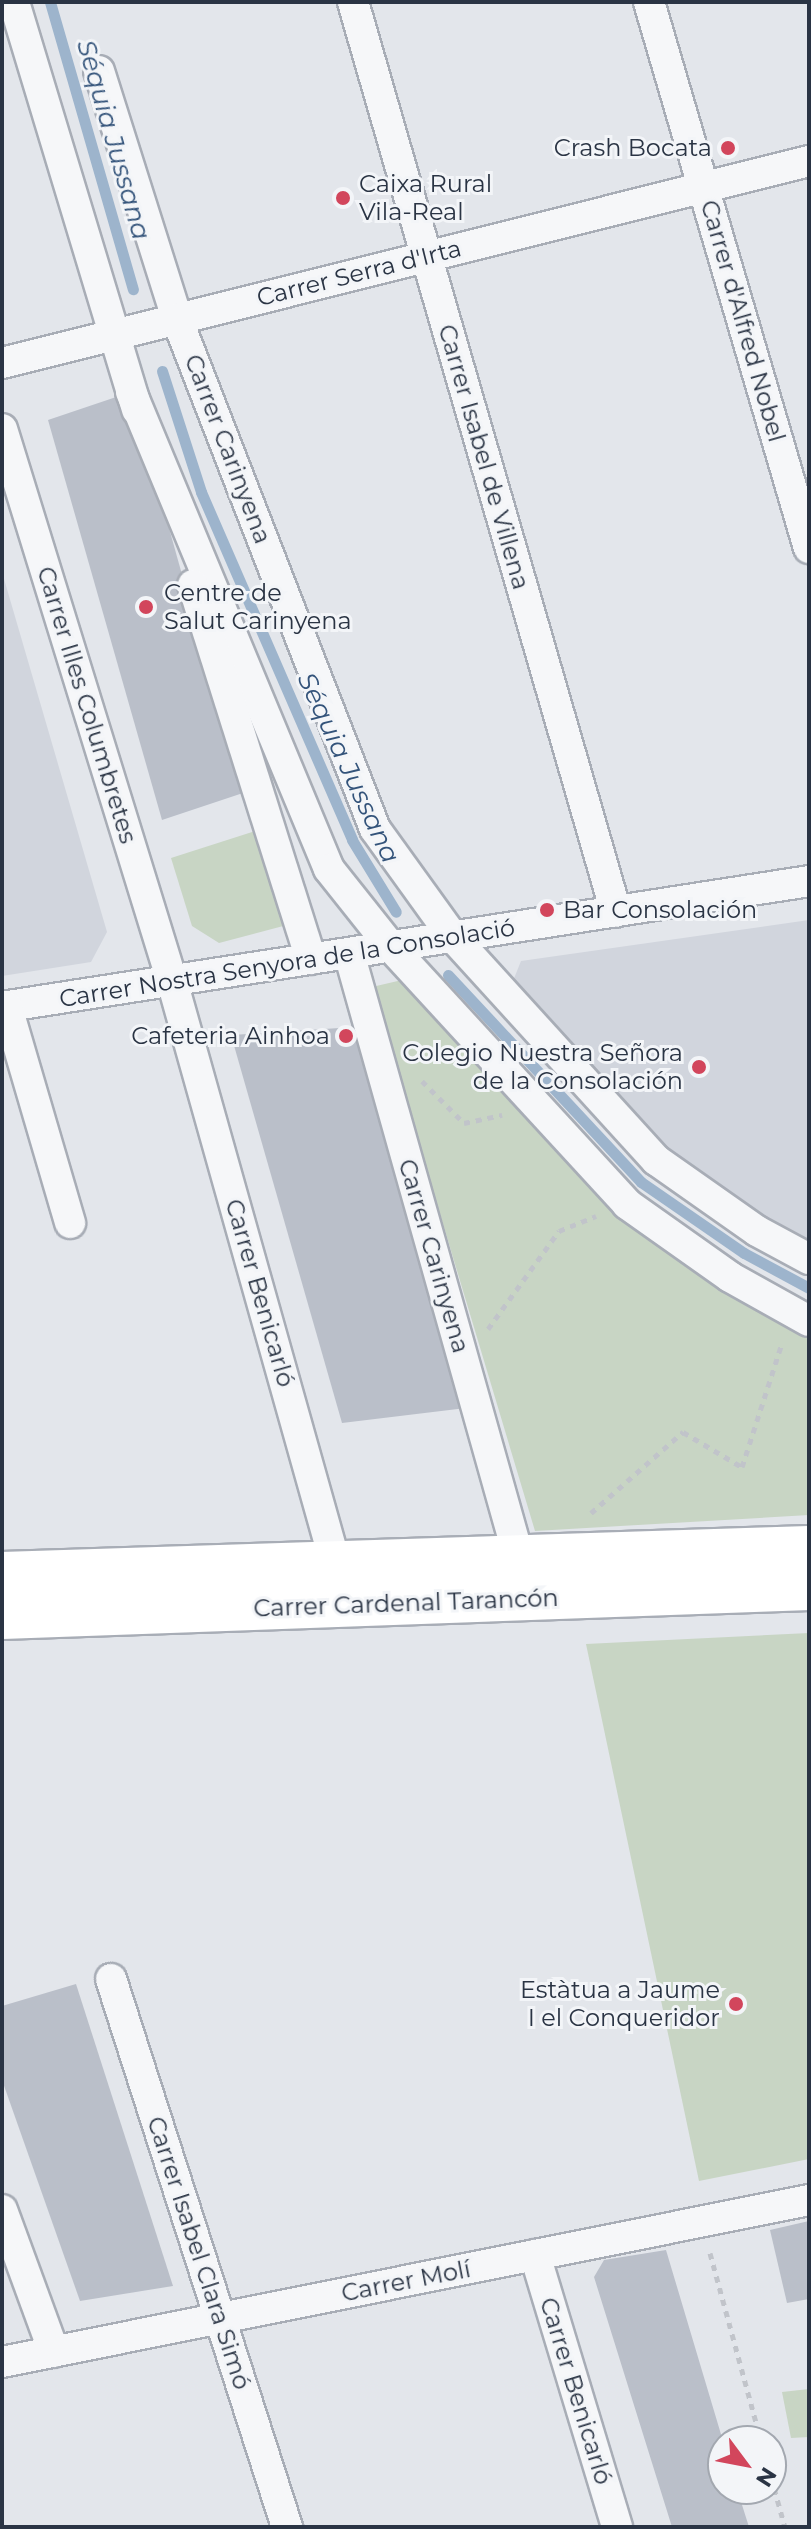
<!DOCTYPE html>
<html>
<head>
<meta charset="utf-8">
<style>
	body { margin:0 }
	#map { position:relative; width:811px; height:2529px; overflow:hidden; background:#e3e6eb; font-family:Montserrat,sans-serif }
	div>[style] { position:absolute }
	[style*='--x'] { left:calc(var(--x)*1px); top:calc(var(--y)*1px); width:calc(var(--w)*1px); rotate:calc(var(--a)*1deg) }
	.built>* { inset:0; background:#d1d5dd }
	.green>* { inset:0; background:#c8d5c4 }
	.stream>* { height:11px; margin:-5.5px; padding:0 5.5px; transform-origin:5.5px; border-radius:5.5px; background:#9db4cc }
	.building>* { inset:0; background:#babfc9 }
	.path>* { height:5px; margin-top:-2.5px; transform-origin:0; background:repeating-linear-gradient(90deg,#c1c4ca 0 6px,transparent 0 12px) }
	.roads { filter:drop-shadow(2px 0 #a8adb6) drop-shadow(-2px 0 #a8adb6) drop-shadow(0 2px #a8adb6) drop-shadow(0 -2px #a8adb6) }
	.street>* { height:30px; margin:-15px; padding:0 15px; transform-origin:15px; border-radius:15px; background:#f6f7f9 }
	.secondary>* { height:44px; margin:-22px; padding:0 22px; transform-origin:22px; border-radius:22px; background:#fff }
	.dots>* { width:22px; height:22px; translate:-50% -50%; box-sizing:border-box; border:4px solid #f3f5f8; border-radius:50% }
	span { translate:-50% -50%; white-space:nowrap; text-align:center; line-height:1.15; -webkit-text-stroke:6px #f3f5f8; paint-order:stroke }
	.poi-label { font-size:24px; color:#2a3444 }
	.right { translate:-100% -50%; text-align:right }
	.left { translate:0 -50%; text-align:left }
	.street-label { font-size:24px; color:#2a3444 }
	.water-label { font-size:26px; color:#33537a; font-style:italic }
	.frame { position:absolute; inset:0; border:4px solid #2a3444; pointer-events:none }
	.north { position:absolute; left:707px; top:2425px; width:80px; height:80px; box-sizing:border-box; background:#f3f5f8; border:2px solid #a3a8b0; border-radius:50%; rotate:122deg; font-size:22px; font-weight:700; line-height:32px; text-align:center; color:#2a3444 }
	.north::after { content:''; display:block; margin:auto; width:28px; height:36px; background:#d2465c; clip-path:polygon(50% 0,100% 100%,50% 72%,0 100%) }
</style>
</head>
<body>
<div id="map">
	<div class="built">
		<div style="clip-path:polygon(2px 572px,107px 932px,91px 962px,2px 976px)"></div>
		<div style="clip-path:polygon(809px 920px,809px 1243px,664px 1153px,513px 981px,521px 961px)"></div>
	</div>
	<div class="green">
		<div style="clip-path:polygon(258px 830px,287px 925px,219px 943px,192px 926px,171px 858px)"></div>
		<div style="clip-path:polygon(402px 980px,560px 1148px,809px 1333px,809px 1515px,535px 1531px,372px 987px)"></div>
		<div style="clip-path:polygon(809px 1633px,809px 2159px,699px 2181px,586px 1644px)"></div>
		<div style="clip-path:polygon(809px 2389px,809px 2437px,791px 2438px,782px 2392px)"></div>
	</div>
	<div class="stream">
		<div style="--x:50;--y:2;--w:299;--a:73.9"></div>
		<div style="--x:162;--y:371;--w:127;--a:72.1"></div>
		<div style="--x:201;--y:492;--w:379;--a:66.5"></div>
		<div style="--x:352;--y:840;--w:84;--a:58.6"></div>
		<div style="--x:448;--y:975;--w:283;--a:47"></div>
		<div style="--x:641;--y:1182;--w:125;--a:34.6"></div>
		<div style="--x:744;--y:1253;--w:74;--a:28.3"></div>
	</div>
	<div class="building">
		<div style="clip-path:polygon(131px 392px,243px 793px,162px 820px,48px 420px)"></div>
		<div style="clip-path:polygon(355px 1027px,466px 1408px,342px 1423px,231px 1035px)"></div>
		<div style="clip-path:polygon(76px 1984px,173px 2286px,80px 2301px,2px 2080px,2px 2006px)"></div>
		<div style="clip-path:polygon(809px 2221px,809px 2299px,787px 2303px,770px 2230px)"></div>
		<div style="clip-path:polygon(666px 2250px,723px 2441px,723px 2489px,737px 2489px,749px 2527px,672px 2527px,594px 2277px,604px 2260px)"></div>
	</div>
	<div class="path">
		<div style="--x:422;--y:1081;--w:59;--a:45"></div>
		<div style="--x:464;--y:1123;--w:39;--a:-12"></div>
		<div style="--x:488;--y:1329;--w:121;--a:-54.1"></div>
		<div style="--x:559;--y:1231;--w:40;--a:-22"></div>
		<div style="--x:591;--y:1513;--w:123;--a:-41.4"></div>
		<div style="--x:683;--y:1432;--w:69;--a:30.7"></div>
		<div style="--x:742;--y:1467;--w:130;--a:-72.1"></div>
		<div style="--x:710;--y:2253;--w:195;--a:74.8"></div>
		<div style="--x:771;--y:2477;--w:52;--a:74.4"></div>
	</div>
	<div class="roads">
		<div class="street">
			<div style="--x:14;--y:2;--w:426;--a:73.2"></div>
			<div style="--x:353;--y:2;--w:947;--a:73.88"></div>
			<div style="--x:649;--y:2;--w:569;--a:73.67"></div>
			<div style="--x:99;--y:71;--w:260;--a:72.5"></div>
			<div style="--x:177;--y:319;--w:547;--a:68.78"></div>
			<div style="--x:375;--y:829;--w:133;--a:54.2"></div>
			<div style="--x:453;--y:937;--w:302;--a:47.7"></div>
			<div style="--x:656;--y:1160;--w:123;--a:35.1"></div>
			<div style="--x:757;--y:1231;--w:59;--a:28.3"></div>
			<div style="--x:2;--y:363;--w:832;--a:-14.05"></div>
			<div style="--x:131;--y:392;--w:516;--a:67.46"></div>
			<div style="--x:329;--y:869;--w:100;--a:51.5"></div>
			<div style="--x:391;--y:947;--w:349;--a:47.4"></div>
			<div style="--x:627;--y:1204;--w:126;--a:35.3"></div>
			<div style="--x:730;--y:1277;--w:90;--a:29.1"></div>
			<div style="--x:2;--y:429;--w:578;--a:72.88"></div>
			<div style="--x:172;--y:981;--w:622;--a:74.33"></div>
			<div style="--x:193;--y:585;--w:392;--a:72.5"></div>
			<div style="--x:349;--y:953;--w:628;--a:74.31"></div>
			<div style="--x:2;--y:1007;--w:817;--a:-8.87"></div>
			<div style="--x:7;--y:1007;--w:225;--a:73.7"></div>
			<div style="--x:111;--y:1979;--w:576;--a:72.19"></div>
			<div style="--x:2;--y:2210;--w:151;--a:69.9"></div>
			<div style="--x:535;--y:2255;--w:284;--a:73.2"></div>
			<div style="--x:2;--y:2362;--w:823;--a:-11.35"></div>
		</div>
		<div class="secondary">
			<div style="--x:2;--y:1574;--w:807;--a:-1.85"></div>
			<div style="--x:2;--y:1617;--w:808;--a:-2.06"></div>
		</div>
	</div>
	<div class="dots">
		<div style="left:728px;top:148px;background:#d2465c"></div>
		<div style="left:343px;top:198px;background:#d2465c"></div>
		<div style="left:146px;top:607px;background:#d2465c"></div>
		<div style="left:547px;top:910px;background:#d2465c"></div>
		<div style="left:346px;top:1036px;background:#d2465c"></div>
		<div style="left:699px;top:1067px;background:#d2465c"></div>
		<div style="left:736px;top:2004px;background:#d2465c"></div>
	</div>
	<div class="poi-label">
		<span class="right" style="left:712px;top:148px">Crash Bocata</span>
		<span class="left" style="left:359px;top:198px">Caixa Rural<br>Vila-Real</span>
		<span class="left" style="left:164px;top:607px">Centre de<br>Salut Carinyena</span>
		<span class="left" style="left:563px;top:910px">Bar Consolación</span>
		<span class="right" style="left:330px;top:1036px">Cafeteria Ainhoa</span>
		<span class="right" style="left:683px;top:1067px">Colegio Nuestra Señora<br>de la Consolación</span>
		<span class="right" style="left:720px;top:2004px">Estàtua a Jaume<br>I el Conqueridor</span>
	</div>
	<div class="street-label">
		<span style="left:359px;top:273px;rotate:-14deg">Carrer Serra d'Irta</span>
		<span style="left:743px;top:321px;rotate:74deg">Carrer d'Alfred Nobel</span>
		<span style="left:228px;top:449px;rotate:69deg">Carrer Carinyena</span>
		<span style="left:484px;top:457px;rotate:74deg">Carrer Isabel de Villena</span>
		<span style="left:87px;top:705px;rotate:73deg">Carrer Illes Columbretes</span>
		<span style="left:287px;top:963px;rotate:-9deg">Carrer Nostra Senyora de la Consolació</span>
		<span style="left:434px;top:1256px;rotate:74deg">Carrer Carinyena</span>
		<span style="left:260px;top:1293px;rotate:74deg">Carrer Benicarló</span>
		<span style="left:406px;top:1603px;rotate:-2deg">Carrer Cardenal Tarancón</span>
		<span style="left:199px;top:2253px;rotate:72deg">Carrer Isabel Clara Simó</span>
		<span style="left:406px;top:2281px;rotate:-11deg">Carrer Molí</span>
		<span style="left:576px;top:2391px;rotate:73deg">Carrer Benicarló</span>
	</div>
	<div class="water-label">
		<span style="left:113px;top:140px;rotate:74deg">Séquia Jussana</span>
		<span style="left:348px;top:768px;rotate:65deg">Séquia Jussana</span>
	</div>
	<div class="frame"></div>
	<div class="north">N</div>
</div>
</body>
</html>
